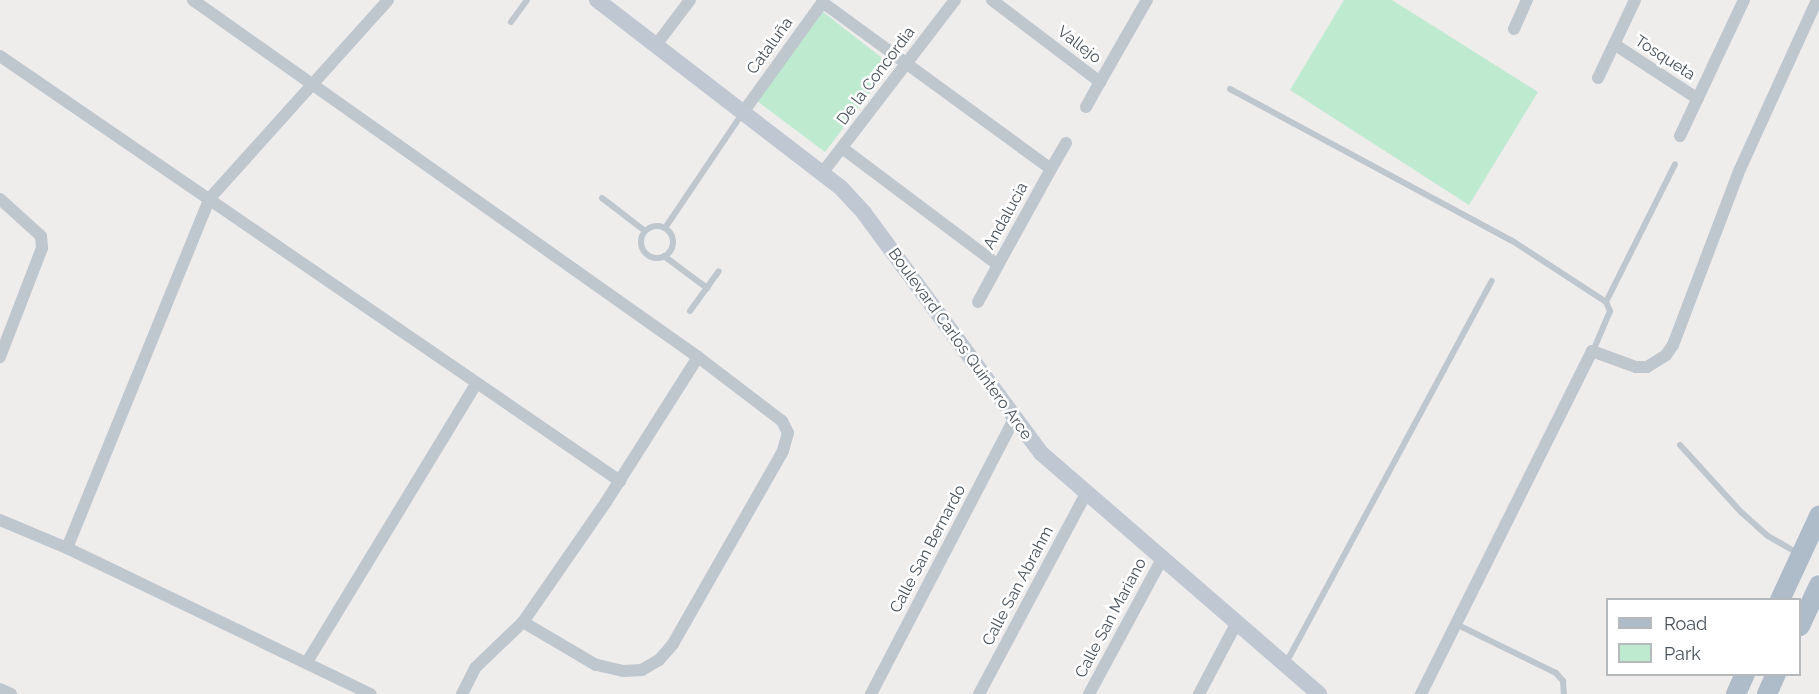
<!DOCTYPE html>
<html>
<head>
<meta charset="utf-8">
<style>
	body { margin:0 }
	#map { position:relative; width:1819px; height:694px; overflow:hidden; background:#efecec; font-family:Raleway,sans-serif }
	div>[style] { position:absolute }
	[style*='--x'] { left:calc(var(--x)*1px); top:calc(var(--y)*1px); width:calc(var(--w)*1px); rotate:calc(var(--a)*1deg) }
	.green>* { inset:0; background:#beead0 }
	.lane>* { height:6px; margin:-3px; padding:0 3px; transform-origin:3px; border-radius:3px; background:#bec6ce }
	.lane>.ring { margin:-3px; padding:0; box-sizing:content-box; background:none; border:6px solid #bec6ce; border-radius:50% }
	.street>* { height:12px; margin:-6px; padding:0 6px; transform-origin:6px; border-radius:6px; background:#bec6ce }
	.secondary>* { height:16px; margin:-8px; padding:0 8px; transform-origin:8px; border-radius:8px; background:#bec7d2 }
	.primary>* { height:20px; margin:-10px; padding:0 10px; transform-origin:10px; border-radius:10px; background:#aebbc9 }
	span { translate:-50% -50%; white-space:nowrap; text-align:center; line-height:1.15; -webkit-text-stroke:5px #fff; paint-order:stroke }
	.street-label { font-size:16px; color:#464f58 }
	.legend { position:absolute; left:1606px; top:598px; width:195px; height:78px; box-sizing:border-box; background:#fff; border:2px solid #b5b9bc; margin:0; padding:8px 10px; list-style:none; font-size:18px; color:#464f58 }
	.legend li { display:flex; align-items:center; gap:12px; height:30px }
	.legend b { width:30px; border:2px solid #b5b9bc }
</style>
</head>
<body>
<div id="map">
	<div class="green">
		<div style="clip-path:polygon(1344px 0,1392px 0,1538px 92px,1469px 205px,1290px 90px)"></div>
		<div style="clip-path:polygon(822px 11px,891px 65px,825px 152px,757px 101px)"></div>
	</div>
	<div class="lane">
		<div style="--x:511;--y:22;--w:27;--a:-54"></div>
		<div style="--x:1230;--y:89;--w:319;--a:28.3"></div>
		<div style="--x:1511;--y:240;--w:113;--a:33.1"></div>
		<div style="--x:1606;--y:302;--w:10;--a:66"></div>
		<div style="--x:1610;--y:311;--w:43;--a:113"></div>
		<div style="--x:602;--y:198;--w:54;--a:37.5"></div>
		<div class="ring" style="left:641px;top:226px;width:26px;height:26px"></div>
		<div style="--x:665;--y:228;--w:138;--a:-56"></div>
		<div style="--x:664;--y:256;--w:54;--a:36.7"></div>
		<div style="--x:1606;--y:302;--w:154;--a:-63.4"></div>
		<div style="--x:690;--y:311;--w:49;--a:-54.1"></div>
		<div style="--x:1680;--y:445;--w:91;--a:47.7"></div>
		<div style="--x:1741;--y:512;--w:36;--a:42"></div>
		<div style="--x:1768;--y:536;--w:34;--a:30"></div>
		<div style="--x:1456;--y:624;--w:111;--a:26.1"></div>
		<div style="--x:1556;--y:673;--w:11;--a:49"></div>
		<div style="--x:1563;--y:681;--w:13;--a:86"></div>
		<div style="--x:1286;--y:663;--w:434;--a:-61.7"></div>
	</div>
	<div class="street">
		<div style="--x:193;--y:0;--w:618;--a:35.26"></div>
		<div style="--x:698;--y:357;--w:106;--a:37.3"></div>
		<div style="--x:782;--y:421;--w:13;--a:63"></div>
		<div style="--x:788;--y:433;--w:19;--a:106"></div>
		<div style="--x:783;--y:451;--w:222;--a:119.7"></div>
		<div style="--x:673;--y:644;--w:21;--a:131"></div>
		<div style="--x:659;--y:660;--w:20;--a:150"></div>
		<div style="--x:642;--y:670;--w:19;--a:177"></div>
		<div style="--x:623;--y:671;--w:28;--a:-167"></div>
		<div style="--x:596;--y:665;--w:85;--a:-149.5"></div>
		<div style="--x:992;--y:0;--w:136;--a:37.2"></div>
		<div style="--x:1100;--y:82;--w:95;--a:-60.2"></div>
		<div style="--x:822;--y:2;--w:283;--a:36.1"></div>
		<div style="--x:1051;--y:169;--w:110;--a:118.9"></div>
		<div style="--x:998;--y:265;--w:195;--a:-143.1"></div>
		<div style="--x:1514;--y:29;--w:32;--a:-66"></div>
		<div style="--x:1614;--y:44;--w:100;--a:33.2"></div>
		<div style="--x:656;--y:45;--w:56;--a:-52.9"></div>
		<div style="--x:0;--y:56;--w:752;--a:34.43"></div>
		<div style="--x:1598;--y:78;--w:86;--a:-64.6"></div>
		<div style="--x:1086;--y:107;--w:29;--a:-61"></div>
		<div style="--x:744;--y:111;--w:137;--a:-54.2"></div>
		<div style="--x:1680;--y:136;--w:150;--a:-64.8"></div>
		<div style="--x:1051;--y:169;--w:30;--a:-60"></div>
		<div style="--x:823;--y:172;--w:217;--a:-52.5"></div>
		<div style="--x:0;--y:199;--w:55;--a:42.1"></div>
		<div style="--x:41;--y:236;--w:12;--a:85"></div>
		<div style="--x:42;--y:248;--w:117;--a:111.1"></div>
		<div style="--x:978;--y:302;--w:42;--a:-61.6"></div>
		<div style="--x:0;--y:520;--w:73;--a:22.7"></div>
		<div style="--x:67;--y:548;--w:337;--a:25.7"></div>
		<div style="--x:67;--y:548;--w:378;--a:-67.8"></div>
		<div style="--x:210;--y:198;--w:266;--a:-48"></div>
		<div style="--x:307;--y:662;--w:325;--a:-58.7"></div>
		<div style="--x:0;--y:689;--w:12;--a:24"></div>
		<div style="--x:462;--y:694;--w:30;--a:-63"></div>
		<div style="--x:476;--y:667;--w:65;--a:-43.8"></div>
		<div style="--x:523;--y:622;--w:146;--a:-55.3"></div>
		<div style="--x:606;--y:502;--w:172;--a:-57.6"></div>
		<div style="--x:871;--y:694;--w:310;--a:-62.5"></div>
		<div style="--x:979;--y:694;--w:227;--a:-61.9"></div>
		<div style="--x:1089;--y:694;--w:153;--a:-61.6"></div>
		<div style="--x:1199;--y:694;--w:79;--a:-62.1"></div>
		<div style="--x:1421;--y:694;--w:383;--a:-63.5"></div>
		<div style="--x:1592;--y:351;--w:47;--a:20"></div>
		<div style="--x:1636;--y:367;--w:11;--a:0"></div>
		<div style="--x:1647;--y:367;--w:22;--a:-32"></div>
		<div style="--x:1666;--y:355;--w:12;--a:-55"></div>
		<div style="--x:1673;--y:345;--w:188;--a:-69.2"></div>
		<div style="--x:1740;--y:169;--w:186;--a:-65.5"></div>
	</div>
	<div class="secondary">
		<div style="--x:597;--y:0;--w:308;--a:37.6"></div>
		<div style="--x:841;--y:188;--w:34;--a:47"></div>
		<div style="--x:864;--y:213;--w:298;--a:53.6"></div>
		<div style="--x:1041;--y:453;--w:368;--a:40.9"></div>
	</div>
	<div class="primary">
		<div style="--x:1780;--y:600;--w:93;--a:-65.1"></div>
		<div style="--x:1800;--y:626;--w:45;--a:-65.1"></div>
		<div style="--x:1736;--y:694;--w:22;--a:-66"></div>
		<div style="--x:1767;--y:694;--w:22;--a:-66"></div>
	</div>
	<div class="street-label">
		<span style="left:1079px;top:45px;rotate:37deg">Vallejo</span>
		<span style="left:770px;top:46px;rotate:-54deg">Cataluña</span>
		<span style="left:1665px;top:58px;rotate:33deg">Tosqueta</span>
		<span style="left:876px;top:76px;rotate:-53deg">De la Concordia</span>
		<span style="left:1006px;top:216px;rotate:-61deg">Andalucia</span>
		<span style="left:960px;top:344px;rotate:54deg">Boulevard Carlos Quintero Arce</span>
		<span style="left:928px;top:549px;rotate:-62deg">Calle San Bernardo</span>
		<span style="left:1018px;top:586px;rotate:-62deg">Calle San Abrahm</span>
		<span style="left:1111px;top:618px;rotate:-62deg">Calle San Mariano</span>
	</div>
	<ul class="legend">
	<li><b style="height:8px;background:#aebbc9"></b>Road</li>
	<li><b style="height:16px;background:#beead0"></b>Park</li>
	</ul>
</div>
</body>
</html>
